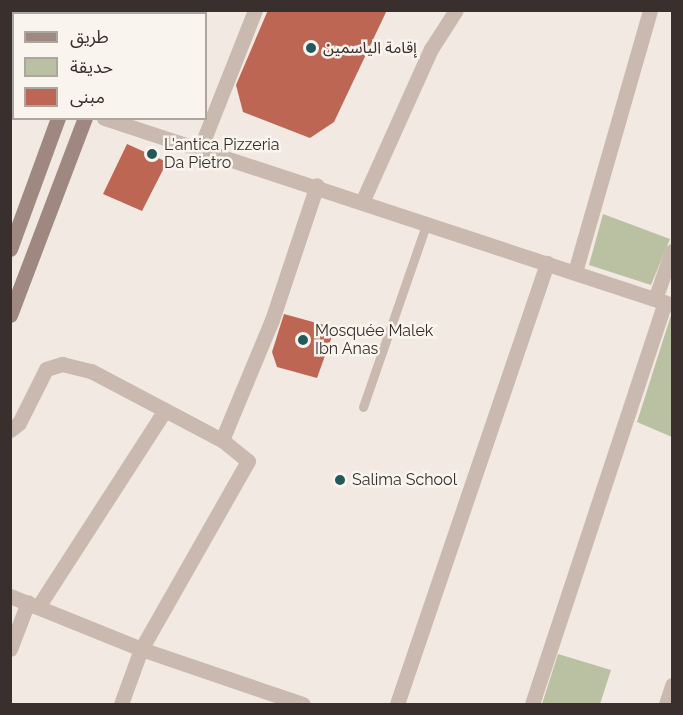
<!DOCTYPE html>
<html>
<head>
<meta charset="utf-8">
<style>
	body { margin:0 }
	#map { position:relative; width:683px; height:715px; overflow:hidden; background:#f2e9e2; font-family:Raleway,"Noto Sans Arabic",sans-serif }
	div>[style] { position:absolute }
	[style*='--x'] { left:calc(var(--x)*1px); top:calc(var(--y)*1px); width:calc(var(--w)*1px); rotate:calc(var(--a)*1deg) }
	.green>* { inset:0; background:#b9c1a2 }
	.building>* { inset:0; background:#be6654 }
	.lane>* { height:9px; margin:-4.5px; padding:0 4.5px; transform-origin:4.5px; border-radius:4.5px; background:#cab9ae }
	.street>* { height:15px; margin:-7.5px; padding:0 7.5px; transform-origin:7.5px; border-radius:7.5px; background:#cab9ae }
	.secondary>* { height:15px; margin:-7.5px; padding:0 7.5px; transform-origin:7.5px; border-radius:7.5px; background:#9e887f }
	.dots>* { width:16px; height:16px; translate:-50% -50%; box-sizing:border-box; border:3px solid #faf4ee; border-radius:50% }
	span { translate:-50% -50%; white-space:nowrap; text-align:center; line-height:1.15; -webkit-text-stroke:5px #faf4ee; paint-order:stroke }
	.poi-label { font-size:16px; color:#392f2c }
	.left { translate:0 -50%; text-align:left }
	.frame { position:absolute; inset:0; border:12px solid #392f2c; pointer-events:none }
	.legend { position:absolute; left:12px; top:12px; width:195px; height:108px; box-sizing:border-box; background:#faf4ee; border:2px solid #ada5a0; margin:0; padding:8px 10px; list-style:none; font-size:18px; color:#392f2c }
	.legend li { display:flex; align-items:center; gap:12px; height:30px }
	.legend b { width:30px; border:2px solid #ada5a0 }
</style>
</head>
<body>
<div id="map">
	<div class="green">
		<div style="clip-path:polygon(603px 214px,670px 239px,651px 285px,589px 265px)"></div>
		<div style="clip-path:polygon(672px 312px,672px 437px,637px 422px)"></div>
		<div style="clip-path:polygon(558px 654px,611px 670px,600px 704px,542px 704px)"></div>
	</div>
	<div class="building">
		<div style="clip-path:polygon(268px 10px,387px 10px,334px 122px,310px 138px,243px 112px,236px 85px)"></div>
		<div style="clip-path:polygon(127px 144px,167px 162px,142px 211px,103px 194px)"></div>
		<div style="clip-path:polygon(284px 314px,335px 328px,317px 378px,277px 367px,272px 352px)"></div>
	</div>
	<div class="lane">
		<div style="--x:363;--y:407;--w:196;--a:-70.9"></div>
	</div>
	<div class="street">
		<div style="--x:10;--y:88;--w:4;--a:14"></div>
		<div style="--x:104;--y:118;--w:598;--a:18.22"></div>
		<div style="--x:200;--y:149;--w:149;--a:-68.4"></div>
		<div style="--x:363;--y:200;--w:166;--a:-65.8"></div>
		<div style="--x:431;--y:49;--w:46;--a:-57.3"></div>
		<div style="--x:575;--y:272;--w:273;--a:-74"></div>
		<div style="--x:655;--y:299;--w:51;--a:-70.5"></div>
		<div style="--x:10;--y:430;--w:11;--a:-38"></div>
		<div style="--x:19;--y:423;--w:60;--a:-63.4"></div>
		<div style="--x:46;--y:369;--w:17;--a:-17"></div>
		<div style="--x:62;--y:364;--w:30;--a:14"></div>
		<div style="--x:91;--y:371;--w:148;--a:27.8"></div>
		<div style="--x:222;--y:440;--w:33;--a:39"></div>
		<div style="--x:248;--y:461;--w:216;--a:119.6"></div>
		<div style="--x:141;--y:649;--w:59;--a:110"></div>
		<div style="--x:222;--y:440;--w:130;--a:-67.4"></div>
		<div style="--x:272;--y:320;--w:142;--a:-71.6"></div>
		<div style="--x:10;--y:596;--w:141;--a:22"></div>
		<div style="--x:141;--y:649;--w:171;--a:18.8"></div>
		<div style="--x:38;--y:607;--w:231;--a:-57.2"></div>
		<div style="--x:10;--y:649;--w:50;--a:-69"></div>
		<div style="--x:397;--y:704;--w:466;--a:-71.2"></div>
		<div style="--x:532;--y:704;--w:423;--a:-71.7"></div>
		<div style="--x:666;--y:704;--w:20;--a:-72"></div>
	</div>
	<div class="secondary">
		<div style="--x:98;--y:14;--w:4;--a:-76"></div>
		<div style="--x:126;--y:14;--w:4;--a:-63"></div>
		<div style="--x:10;--y:249;--w:140;--a:-69.9"></div>
		<div style="--x:10;--y:315;--w:211;--a:-69.2"></div>
	</div>
	<div class="dots">
		<div style="left:311px;top:48px;background:#235958"></div>
		<div style="left:152px;top:154px;background:#235958"></div>
		<div style="left:303px;top:340px;background:#235958"></div>
		<div style="left:340px;top:480px;background:#235958"></div>
	</div>
	<div class="poi-label">
		<span class="left" style="left:323px;top:48px">إقامة الياسمين</span>
		<span class="left" style="left:164px;top:154px">L'antica Pizzeria<br>Da Pietro</span>
		<span class="left" style="left:315px;top:340px">Mosquée Malek<br>Ibn Anas</span>
		<span class="left" style="left:352px;top:480px">Salima School</span>
	</div>
	<div class="frame"></div>
	<ul class="legend">
	<li><b style="height:8px;background:#9e887f"></b>طريق</li>
	<li><b style="height:16px;background:#b9c1a2"></b>حديقة</li>
	<li><b style="height:16px;background:#be6654"></b>مبنى</li>
	</ul>
</div>
</body>
</html>
